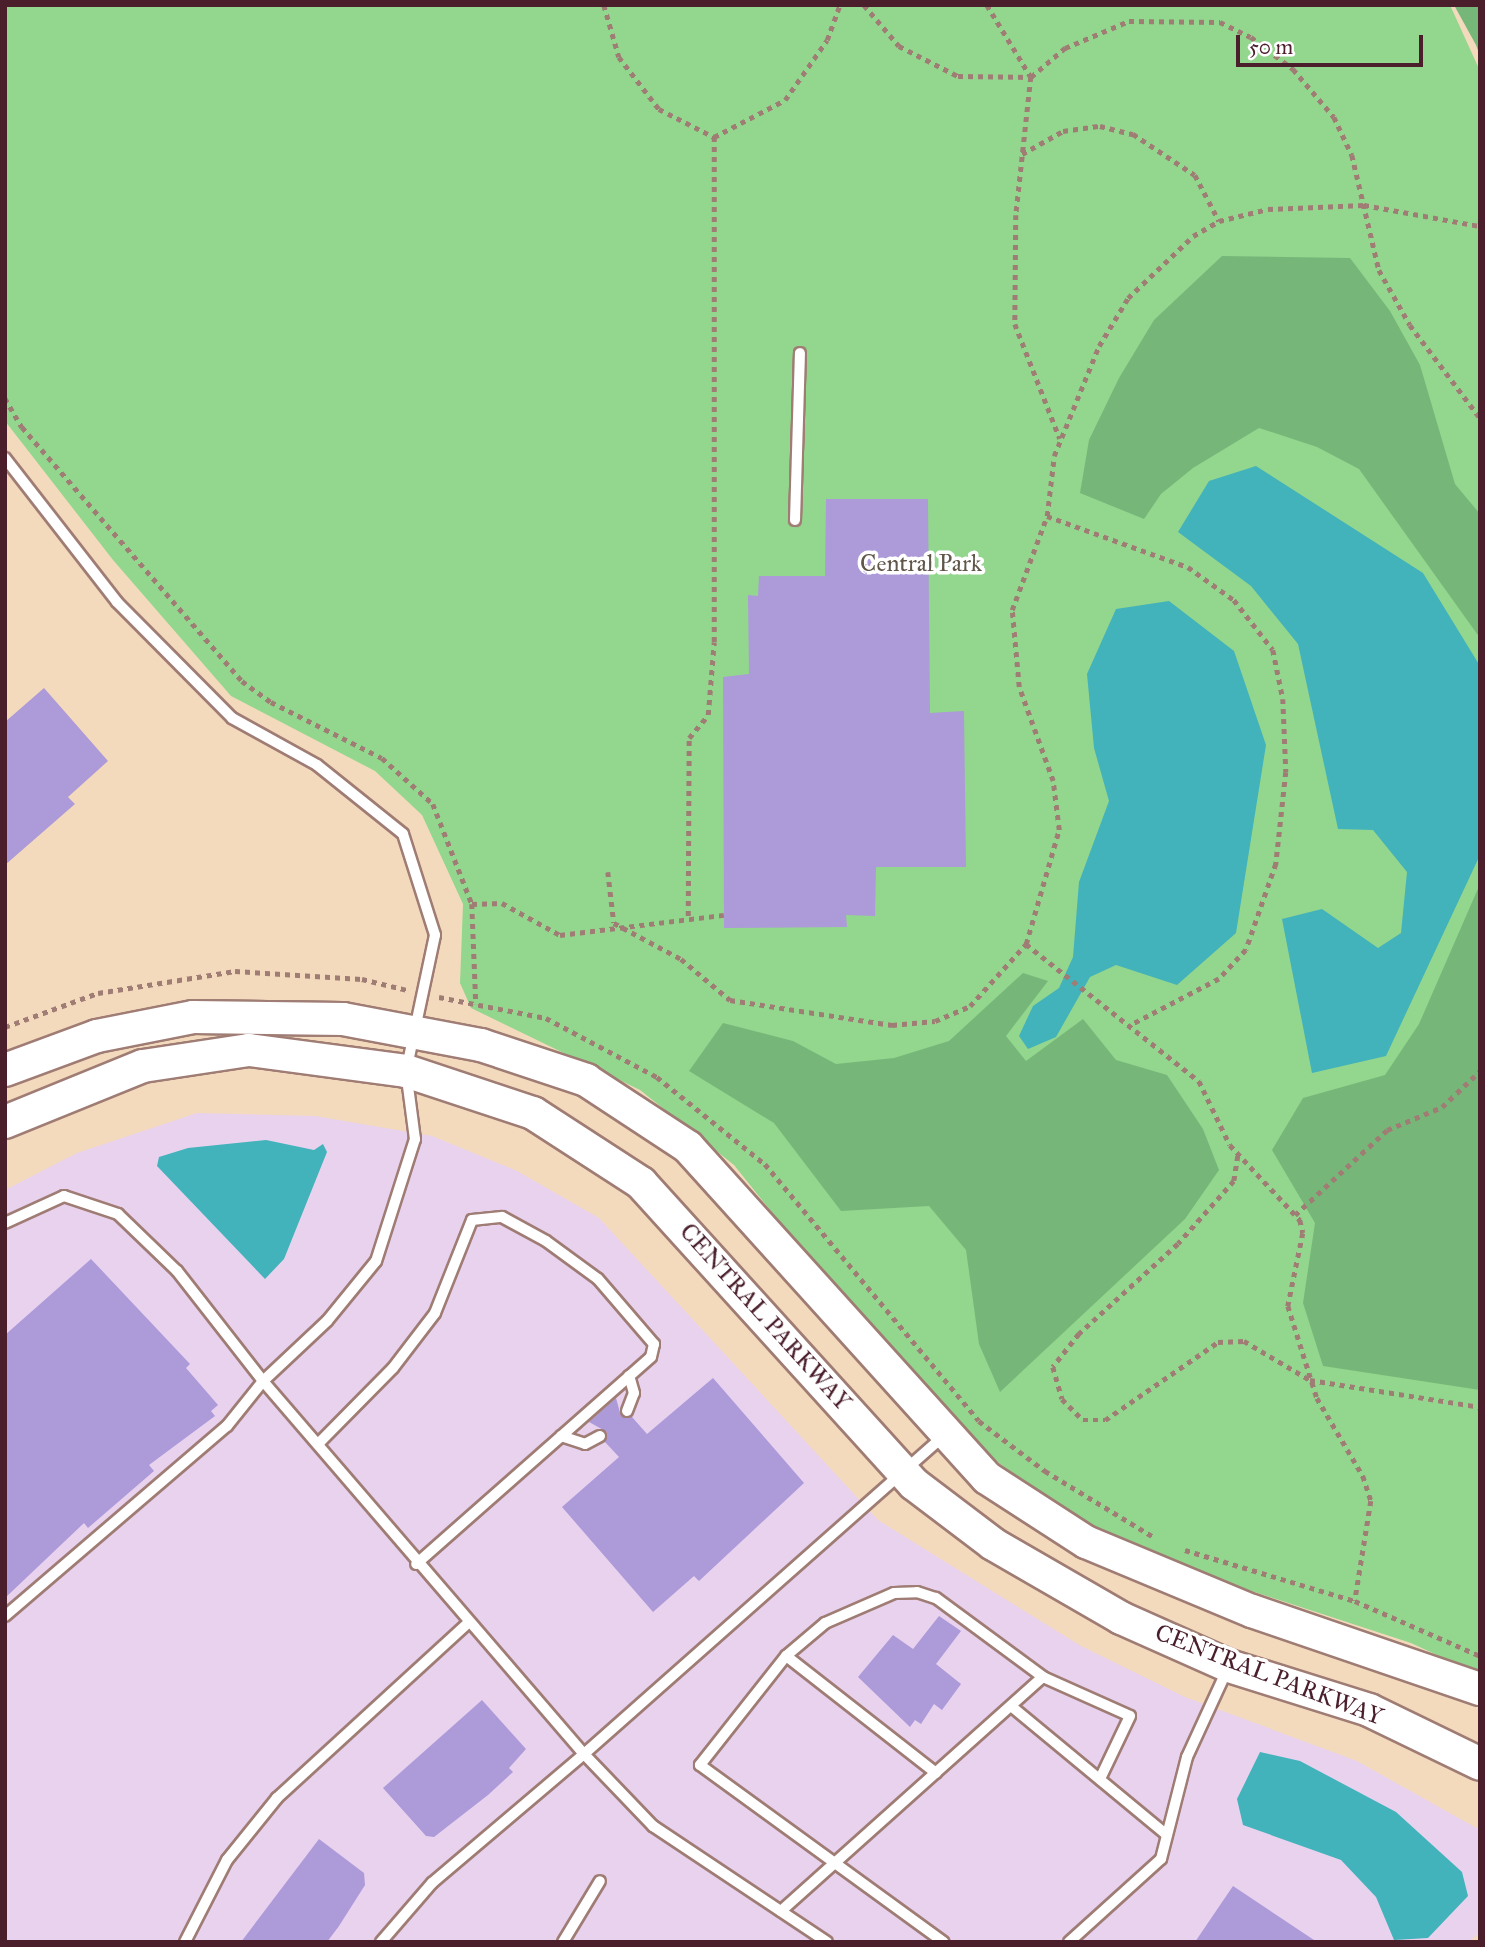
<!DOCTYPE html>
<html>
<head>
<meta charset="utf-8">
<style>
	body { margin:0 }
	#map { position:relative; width:1485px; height:1947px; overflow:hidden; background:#f4dabc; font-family:"IM FELL Great Primer",serif }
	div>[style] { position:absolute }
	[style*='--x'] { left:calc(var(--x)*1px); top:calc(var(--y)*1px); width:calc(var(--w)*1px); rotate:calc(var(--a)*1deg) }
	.built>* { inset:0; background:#e8d2ee }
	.green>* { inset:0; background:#93d68e }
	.forest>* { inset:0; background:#76b779 }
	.water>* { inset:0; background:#42b2bb }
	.building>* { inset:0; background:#ad9ad9 }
	.path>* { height:4.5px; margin-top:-2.25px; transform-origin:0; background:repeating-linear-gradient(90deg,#9f7c74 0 5px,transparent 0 10px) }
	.roads { filter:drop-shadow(2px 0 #9f7c74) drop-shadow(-2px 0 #9f7c74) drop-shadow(0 2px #9f7c74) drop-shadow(0 -2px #9f7c74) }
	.lane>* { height:10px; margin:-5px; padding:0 5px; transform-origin:5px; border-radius:5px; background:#fff }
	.secondary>* { height:32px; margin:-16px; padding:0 16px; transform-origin:16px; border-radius:16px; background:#fff }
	span { translate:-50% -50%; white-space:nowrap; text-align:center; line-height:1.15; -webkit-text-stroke:7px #fff; paint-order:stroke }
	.park-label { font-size:24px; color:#605649 }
	.street-label { font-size:24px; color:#4a1f2b }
	.frame { position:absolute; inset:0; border:7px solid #4a1f2b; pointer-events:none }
	.scale { position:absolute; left:1236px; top:35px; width:187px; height:32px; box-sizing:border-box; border:4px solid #4a1f2b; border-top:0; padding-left:9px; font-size:21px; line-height:24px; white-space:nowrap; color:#4a1f2b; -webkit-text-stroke:5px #fff; paint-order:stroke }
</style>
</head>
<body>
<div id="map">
	<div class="built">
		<div style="clip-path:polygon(197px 1113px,315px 1116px,432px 1136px,517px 1171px,599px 1218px,878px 1520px,1081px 1646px,1185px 1697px,1357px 1761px,1480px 1830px,1480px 1932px,1469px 1942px,5px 1942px,5px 1190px,77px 1153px)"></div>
	</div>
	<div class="green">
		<div style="clip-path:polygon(5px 5px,1450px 5px,1480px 71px,1480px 1675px,1411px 1643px,1150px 1558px,1053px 1505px,962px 1434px,856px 1317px,734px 1165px,640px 1090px,471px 1008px,460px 983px,463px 904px,422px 815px,375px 771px,231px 696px,113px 560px,5px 421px)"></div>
	</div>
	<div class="forest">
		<div style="clip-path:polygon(1454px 5px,1480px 5px,1480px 56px,1476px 45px)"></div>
		<div style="clip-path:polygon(1222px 256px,1350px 258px,1390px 311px,1420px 365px,1455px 484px,1480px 514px,1480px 638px,1359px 469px,1317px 447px,1259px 428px,1193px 468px,1161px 494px,1144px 519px,1080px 493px,1089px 440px,1119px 378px,1154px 320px)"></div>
		<div style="clip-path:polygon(1480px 884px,1480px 1390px,1323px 1366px,1303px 1303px,1315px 1223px,1272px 1150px,1303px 1098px,1385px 1075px,1419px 1024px)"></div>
		<div style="clip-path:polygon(1023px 973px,1048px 981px,1006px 1036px,1026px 1061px,1083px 1019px,1116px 1060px,1167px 1075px,1203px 1129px,1219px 1170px,1185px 1219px,1000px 1392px,979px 1344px,966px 1250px,929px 1206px,841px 1211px,774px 1123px,689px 1071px,723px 1023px,793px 1041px,836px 1064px,894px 1058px,949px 1041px)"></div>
	</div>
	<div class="water">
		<div style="clip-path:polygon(1256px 466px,1423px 573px,1480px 666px,1480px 855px,1386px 1056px,1312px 1073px,1282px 919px,1322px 909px,1378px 948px,1401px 933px,1407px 872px,1373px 830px,1338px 829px,1298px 644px,1251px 586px,1178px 532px,1209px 481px)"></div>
		<div style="clip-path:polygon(1169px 601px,1234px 651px,1266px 745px,1236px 933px,1177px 985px,1116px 965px,1090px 977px,1056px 1037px,1028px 1049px,1019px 1036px,1033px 1006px,1059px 988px,1073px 957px,1079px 882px,1109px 801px,1094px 748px,1087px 674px,1116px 609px)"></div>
		<div style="clip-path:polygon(266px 1140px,314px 1150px,323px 1144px,327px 1152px,284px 1259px,265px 1279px,157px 1166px,159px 1157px,188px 1148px)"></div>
		<div style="clip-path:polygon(1260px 1752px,1300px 1761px,1396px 1812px,1462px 1872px,1468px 1896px,1428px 1938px,1394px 1940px,1376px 1897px,1341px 1860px,1243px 1825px,1237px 1799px)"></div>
	</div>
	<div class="building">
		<div style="clip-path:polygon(826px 499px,928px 499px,930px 713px,964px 711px,966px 867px,876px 867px,875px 916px,846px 915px,847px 927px,724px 928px,723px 677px,749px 674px,748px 595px,758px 596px,759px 576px,825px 576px)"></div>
		<div style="clip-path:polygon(44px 688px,108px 761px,68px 797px,75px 804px,5px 865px,5px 722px)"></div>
		<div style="clip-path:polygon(91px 1259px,190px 1364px,186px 1368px,218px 1405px,211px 1411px,215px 1416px,149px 1465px,154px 1471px,88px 1528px,84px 1523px,5px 1598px,5px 1335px)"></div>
		<div style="clip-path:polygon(713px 1378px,804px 1483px,699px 1581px,694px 1576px,653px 1612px,562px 1507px,619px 1457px,605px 1442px,607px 1432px,589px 1422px,616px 1398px,621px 1416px,632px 1417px,647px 1434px)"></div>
		<div style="clip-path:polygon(939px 1616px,961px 1631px,936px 1664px,961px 1684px,942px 1710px,934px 1704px,921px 1724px,915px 1720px,910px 1727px,858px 1677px,893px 1635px,913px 1649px)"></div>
		<div style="clip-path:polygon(482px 1700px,526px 1749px,509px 1768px,513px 1772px,488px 1795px,434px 1837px,426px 1836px,383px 1788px)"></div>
		<div style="clip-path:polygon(319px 1839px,364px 1873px,365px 1885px,339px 1926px,327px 1942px,241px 1942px)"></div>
		<div style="clip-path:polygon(1233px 1886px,1317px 1942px,1195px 1942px)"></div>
	</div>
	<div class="path">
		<div style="--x:604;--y:5;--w:54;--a:73.9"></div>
		<div style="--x:619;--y:57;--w:66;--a:52.4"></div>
		<div style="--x:659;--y:109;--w:62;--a:27"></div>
		<div style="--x:714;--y:137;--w:80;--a:-27.5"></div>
		<div style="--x:785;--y:100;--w:73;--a:-55"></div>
		<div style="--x:827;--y:40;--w:37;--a:-70"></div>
		<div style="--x:864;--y:5;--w:54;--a:49.5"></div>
		<div style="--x:899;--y:46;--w:66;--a:27"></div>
		<div style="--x:958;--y:76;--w:73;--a:0.8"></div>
		<div style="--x:1031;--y:77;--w:45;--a:-40.5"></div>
		<div style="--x:1065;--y:48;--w:69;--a:-22.9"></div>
		<div style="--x:1129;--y:21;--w:91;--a:0.6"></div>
		<div style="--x:1220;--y:22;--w:34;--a:26"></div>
		<div style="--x:1251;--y:37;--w:53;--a:37.3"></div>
		<div style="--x:1293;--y:69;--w:63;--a:49.5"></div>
		<div style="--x:1334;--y:117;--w:42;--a:64.7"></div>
		<div style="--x:1352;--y:155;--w:118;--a:76.8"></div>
		<div style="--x:1379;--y:270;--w:63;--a:60.6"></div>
		<div style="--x:1410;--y:325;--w:116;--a:53"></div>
		<div style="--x:987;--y:5;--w:84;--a:58.6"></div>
		<div style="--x:1031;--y:77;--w:139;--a:96.2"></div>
		<div style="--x:1016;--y:215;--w:109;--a:90.5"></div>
		<div style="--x:1015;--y:324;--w:123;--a:68.6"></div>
		<div style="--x:1022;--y:154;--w:47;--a:-29.3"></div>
		<div style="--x:1063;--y:131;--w:37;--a:-8"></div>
		<div style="--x:1100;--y:126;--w:34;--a:14"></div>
		<div style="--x:1133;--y:134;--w:74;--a:33.5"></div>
		<div style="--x:1195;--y:175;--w:52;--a:62.4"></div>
		<div style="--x:5;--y:398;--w:34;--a:60"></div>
		<div style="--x:22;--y:427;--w:336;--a:49.1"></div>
		<div style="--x:242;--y:681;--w:36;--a:36"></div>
		<div style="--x:271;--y:702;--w:124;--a:26.8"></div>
		<div style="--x:382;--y:758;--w:69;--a:42"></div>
		<div style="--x:433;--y:804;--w:107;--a:68.7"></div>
		<div style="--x:472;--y:904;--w:100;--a:87.7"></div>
		<div style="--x:1047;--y:516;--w:150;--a:19.9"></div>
		<div style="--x:1188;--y:567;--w:57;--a:35.7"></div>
		<div style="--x:1234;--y:600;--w:63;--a:52"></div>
		<div style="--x:1273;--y:650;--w:50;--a:78.5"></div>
		<div style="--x:1283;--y:699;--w:73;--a:87.6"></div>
		<div style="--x:1286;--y:772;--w:93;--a:96.2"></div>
		<div style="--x:1276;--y:864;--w:91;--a:109.2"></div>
		<div style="--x:1246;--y:950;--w:40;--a:133"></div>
		<div style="--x:1219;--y:979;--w:99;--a:152.4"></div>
		<div style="--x:608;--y:872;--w:51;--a:83.3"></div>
		<div style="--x:614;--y:923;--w:76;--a:28.2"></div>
		<div style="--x:681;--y:959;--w:64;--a:39.9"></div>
		<div style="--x:730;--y:1000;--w:164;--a:8.8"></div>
		<div style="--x:892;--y:1025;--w:43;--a:-5.3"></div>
		<div style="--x:935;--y:1021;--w:38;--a:-23"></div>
		<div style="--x:970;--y:1006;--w:84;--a:-47.9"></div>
		<div style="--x:1026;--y:944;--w:119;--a:-73.9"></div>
		<div style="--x:1059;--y:830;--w:49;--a:-97"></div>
		<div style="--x:1053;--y:781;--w:100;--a:-109.9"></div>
		<div style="--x:1019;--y:687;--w:77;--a:-95.2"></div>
		<div style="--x:1012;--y:610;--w:100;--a:-69.6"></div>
		<div style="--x:1047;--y:516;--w:60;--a:-83.3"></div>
		<div style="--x:1054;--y:456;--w:119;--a:-67.8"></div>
		<div style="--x:1099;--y:346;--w:56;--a:-58.9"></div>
		<div style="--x:1128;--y:298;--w:90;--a:-43.6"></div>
		<div style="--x:1193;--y:236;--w:30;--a:-30"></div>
		<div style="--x:1219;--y:221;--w:50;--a:-13.8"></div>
		<div style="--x:1268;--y:209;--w:96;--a:-2.4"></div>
		<div style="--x:1364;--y:205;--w:118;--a:10.3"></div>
		<div style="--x:472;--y:904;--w:30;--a:-2"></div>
		<div style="--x:502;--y:903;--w:66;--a:28.9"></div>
		<div style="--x:560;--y:935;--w:165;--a:-7"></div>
		<div style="--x:688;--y:916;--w:178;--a:-89.7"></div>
		<div style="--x:689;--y:738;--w:30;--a:-50"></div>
		<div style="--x:708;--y:715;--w:73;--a:-85.3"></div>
		<div style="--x:714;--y:642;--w:505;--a:-90"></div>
		<div style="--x:1026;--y:944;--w:221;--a:38.4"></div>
		<div style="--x:1199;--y:1081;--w:71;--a:64.2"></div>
		<div style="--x:1230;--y:1145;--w:103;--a:47"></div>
		<div style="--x:1300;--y:1220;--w:13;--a:77"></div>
		<div style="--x:1303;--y:1233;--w:75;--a:101.6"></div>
		<div style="--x:1288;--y:1306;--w:96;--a:72.5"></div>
		<div style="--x:1317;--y:1398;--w:91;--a:59.5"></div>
		<div style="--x:1363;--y:1476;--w:26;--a:72"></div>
		<div style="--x:1371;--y:1501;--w:101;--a:99.1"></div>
		<div style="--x:439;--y:997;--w:109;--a:11.1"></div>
		<div style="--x:546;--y:1018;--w:126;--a:28"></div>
		<div style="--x:657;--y:1077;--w:139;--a:38.9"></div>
		<div style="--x:765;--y:1164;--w:334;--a:50.2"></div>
		<div style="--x:979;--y:1421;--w:83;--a:37.1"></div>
		<div style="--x:1045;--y:1471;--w:129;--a:31.3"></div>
		<div style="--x:5;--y:1027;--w:99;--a:-20.1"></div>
		<div style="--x:98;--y:993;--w:139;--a:-9.1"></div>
		<div style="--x:235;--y:971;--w:127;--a:3.6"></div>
		<div style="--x:362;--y:979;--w:46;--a:13.7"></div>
		<div style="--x:1238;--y:1156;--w:25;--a:99"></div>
		<div style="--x:1234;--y:1181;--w:84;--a:131.6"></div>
		<div style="--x:1178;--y:1244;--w:134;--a:137.7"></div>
		<div style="--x:1079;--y:1334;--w:42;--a:128.2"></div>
		<div style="--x:1053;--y:1367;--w:33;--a:74"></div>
		<div style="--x:1062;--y:1399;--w:30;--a:45"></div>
		<div style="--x:1083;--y:1420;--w:22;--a:0"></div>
		<div style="--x:1105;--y:1420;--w:137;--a:-34.6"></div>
		<div style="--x:1218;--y:1342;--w:26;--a:-2"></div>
		<div style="--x:1244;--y:1341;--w:77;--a:30.6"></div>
		<div style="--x:1310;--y:1380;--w:172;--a:9"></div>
		<div style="--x:1295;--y:1215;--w:125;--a:-42.7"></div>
		<div style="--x:1387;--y:1130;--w:60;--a:-22.7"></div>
		<div style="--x:1442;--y:1107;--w:52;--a:-43.5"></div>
		<div style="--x:1185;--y:1550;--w:177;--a:16.7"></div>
		<div style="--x:1355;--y:1601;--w:137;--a:23.7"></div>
	</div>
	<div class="roads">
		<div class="lane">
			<div style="--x:5;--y:458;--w:182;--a:52.1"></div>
			<div style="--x:117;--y:602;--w:163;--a:45.2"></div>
			<div style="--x:232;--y:718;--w:97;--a:28.9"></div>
			<div style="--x:317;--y:765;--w:110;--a:38.7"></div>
			<div style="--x:403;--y:834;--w:106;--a:72.4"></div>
			<div style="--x:435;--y:935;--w:139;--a:102"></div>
			<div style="--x:406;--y:1071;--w:69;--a:82.5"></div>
			<div style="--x:415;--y:1139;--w:128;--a:107.7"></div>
			<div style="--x:376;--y:1261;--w:77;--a:129.2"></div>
			<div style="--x:327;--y:1321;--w:88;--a:136.8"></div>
			<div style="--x:263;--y:1381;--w:140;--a:-128"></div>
			<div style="--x:177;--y:1271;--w:82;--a:-136"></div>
			<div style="--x:118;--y:1214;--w:57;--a:-161.6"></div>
			<div style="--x:64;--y:1196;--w:65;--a:155.4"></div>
			<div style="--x:795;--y:520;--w:167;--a:-88.3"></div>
			<div style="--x:627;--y:1411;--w:19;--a:-69"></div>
			<div style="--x:634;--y:1393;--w:18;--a:-106"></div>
			<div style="--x:561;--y:1436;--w:25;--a:18"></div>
			<div style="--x:585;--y:1444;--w:17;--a:-28"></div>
			<div style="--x:319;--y:1443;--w:105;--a:-45.4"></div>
			<div style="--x:393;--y:1368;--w:69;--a:-52.6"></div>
			<div style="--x:435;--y:1313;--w:100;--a:-68.3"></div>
			<div style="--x:472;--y:1220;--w:30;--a:-6"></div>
			<div style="--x:502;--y:1217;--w:50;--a:28.6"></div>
			<div style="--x:546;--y:1241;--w:64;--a:36.2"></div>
			<div style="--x:598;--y:1279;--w:86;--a:49.3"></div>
			<div style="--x:654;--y:1344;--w:13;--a:103"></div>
			<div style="--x:651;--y:1357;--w:313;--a:138.6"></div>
			<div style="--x:5;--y:1616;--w:292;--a:-40.6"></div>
			<div style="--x:227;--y:1426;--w:58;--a:-51.3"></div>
			<div style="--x:263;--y:1381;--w:492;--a:49.3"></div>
			<div style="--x:584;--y:1754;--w:480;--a:-41.5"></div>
			<div style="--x:786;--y:1656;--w:51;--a:-40.2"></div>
			<div style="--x:825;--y:1623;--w:75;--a:-23.5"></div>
			<div style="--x:894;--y:1593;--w:23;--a:-2"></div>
			<div style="--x:917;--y:1592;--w:20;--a:18"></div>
			<div style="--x:936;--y:1598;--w:133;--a:36.4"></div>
			<div style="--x:1011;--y:1706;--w:202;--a:39.6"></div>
			<div style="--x:936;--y:1773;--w:190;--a:-142"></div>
			<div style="--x:786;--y:1656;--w:139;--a:128.3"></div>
			<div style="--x:700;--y:1765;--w:301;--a:36"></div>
			<div style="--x:781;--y:1911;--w:351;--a:-41.8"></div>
			<div style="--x:1043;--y:1677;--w:95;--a:24.1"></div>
			<div style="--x:1130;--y:1716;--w:70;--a:115.5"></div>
			<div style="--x:185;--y:1942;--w:92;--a:-62.9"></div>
			<div style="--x:227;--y:1860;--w:80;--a:-51.1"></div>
			<div style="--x:277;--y:1798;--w:258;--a:-42.5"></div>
			<div style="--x:381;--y:1942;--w:78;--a:-49.2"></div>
			<div style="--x:432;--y:1883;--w:199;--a:-40.3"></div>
			<div style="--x:584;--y:1754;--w:100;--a:46.2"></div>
			<div style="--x:653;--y:1826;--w:209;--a:33.7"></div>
			<div style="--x:563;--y:1942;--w:71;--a:-58.8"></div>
			<div style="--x:1069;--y:1942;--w:124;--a:-42.1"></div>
			<div style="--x:1161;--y:1859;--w:105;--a:-75.7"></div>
			<div style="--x:1187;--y:1757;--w:98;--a:-65.3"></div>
		</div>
		<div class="secondary">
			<div style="--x:5;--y:1070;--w:98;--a:-20.3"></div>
			<div style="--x:97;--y:1036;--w:98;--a:-11.2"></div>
			<div style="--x:193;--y:1017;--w:150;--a:0.8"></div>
			<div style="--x:343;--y:1019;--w:140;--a:10.7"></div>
			<div style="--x:481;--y:1045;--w:111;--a:18.4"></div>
			<div style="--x:586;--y:1080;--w:122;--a:33.3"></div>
			<div style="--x:688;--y:1147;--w:446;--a:47.9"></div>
			<div style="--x:987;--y:1478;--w:118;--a:32.9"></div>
			<div style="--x:1086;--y:1542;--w:180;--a:22.6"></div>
			<div style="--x:1252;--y:1611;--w:241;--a:18.9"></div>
			<div style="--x:5;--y:1122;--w:149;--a:-22.1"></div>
			<div style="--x:143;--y:1066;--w:107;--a:-8.6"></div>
			<div style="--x:249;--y:1050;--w:158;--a:7.6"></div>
			<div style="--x:406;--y:1071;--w:134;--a:18.3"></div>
			<div style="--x:533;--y:1113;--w:129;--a:32.9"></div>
			<div style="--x:641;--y:1183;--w:406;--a:47.8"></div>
			<div style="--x:914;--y:1484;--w:99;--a:37.2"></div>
			<div style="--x:993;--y:1544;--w:148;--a:30"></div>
			<div style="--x:1121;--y:1618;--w:118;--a:24"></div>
			<div style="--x:1229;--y:1666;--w:147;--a:17.4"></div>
			<div style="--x:1369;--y:1710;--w:123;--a:25.9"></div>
		</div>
	</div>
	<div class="park-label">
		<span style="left:921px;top:564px">Central Park</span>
	</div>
	<div class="street-label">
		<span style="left:765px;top:1317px;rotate:48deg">CENTRAL PARKWAY</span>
		<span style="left:1269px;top:1675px;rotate:21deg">CENTRAL PARKWAY</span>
	</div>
	<div class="frame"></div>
	<div class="scale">50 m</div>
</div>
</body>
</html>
